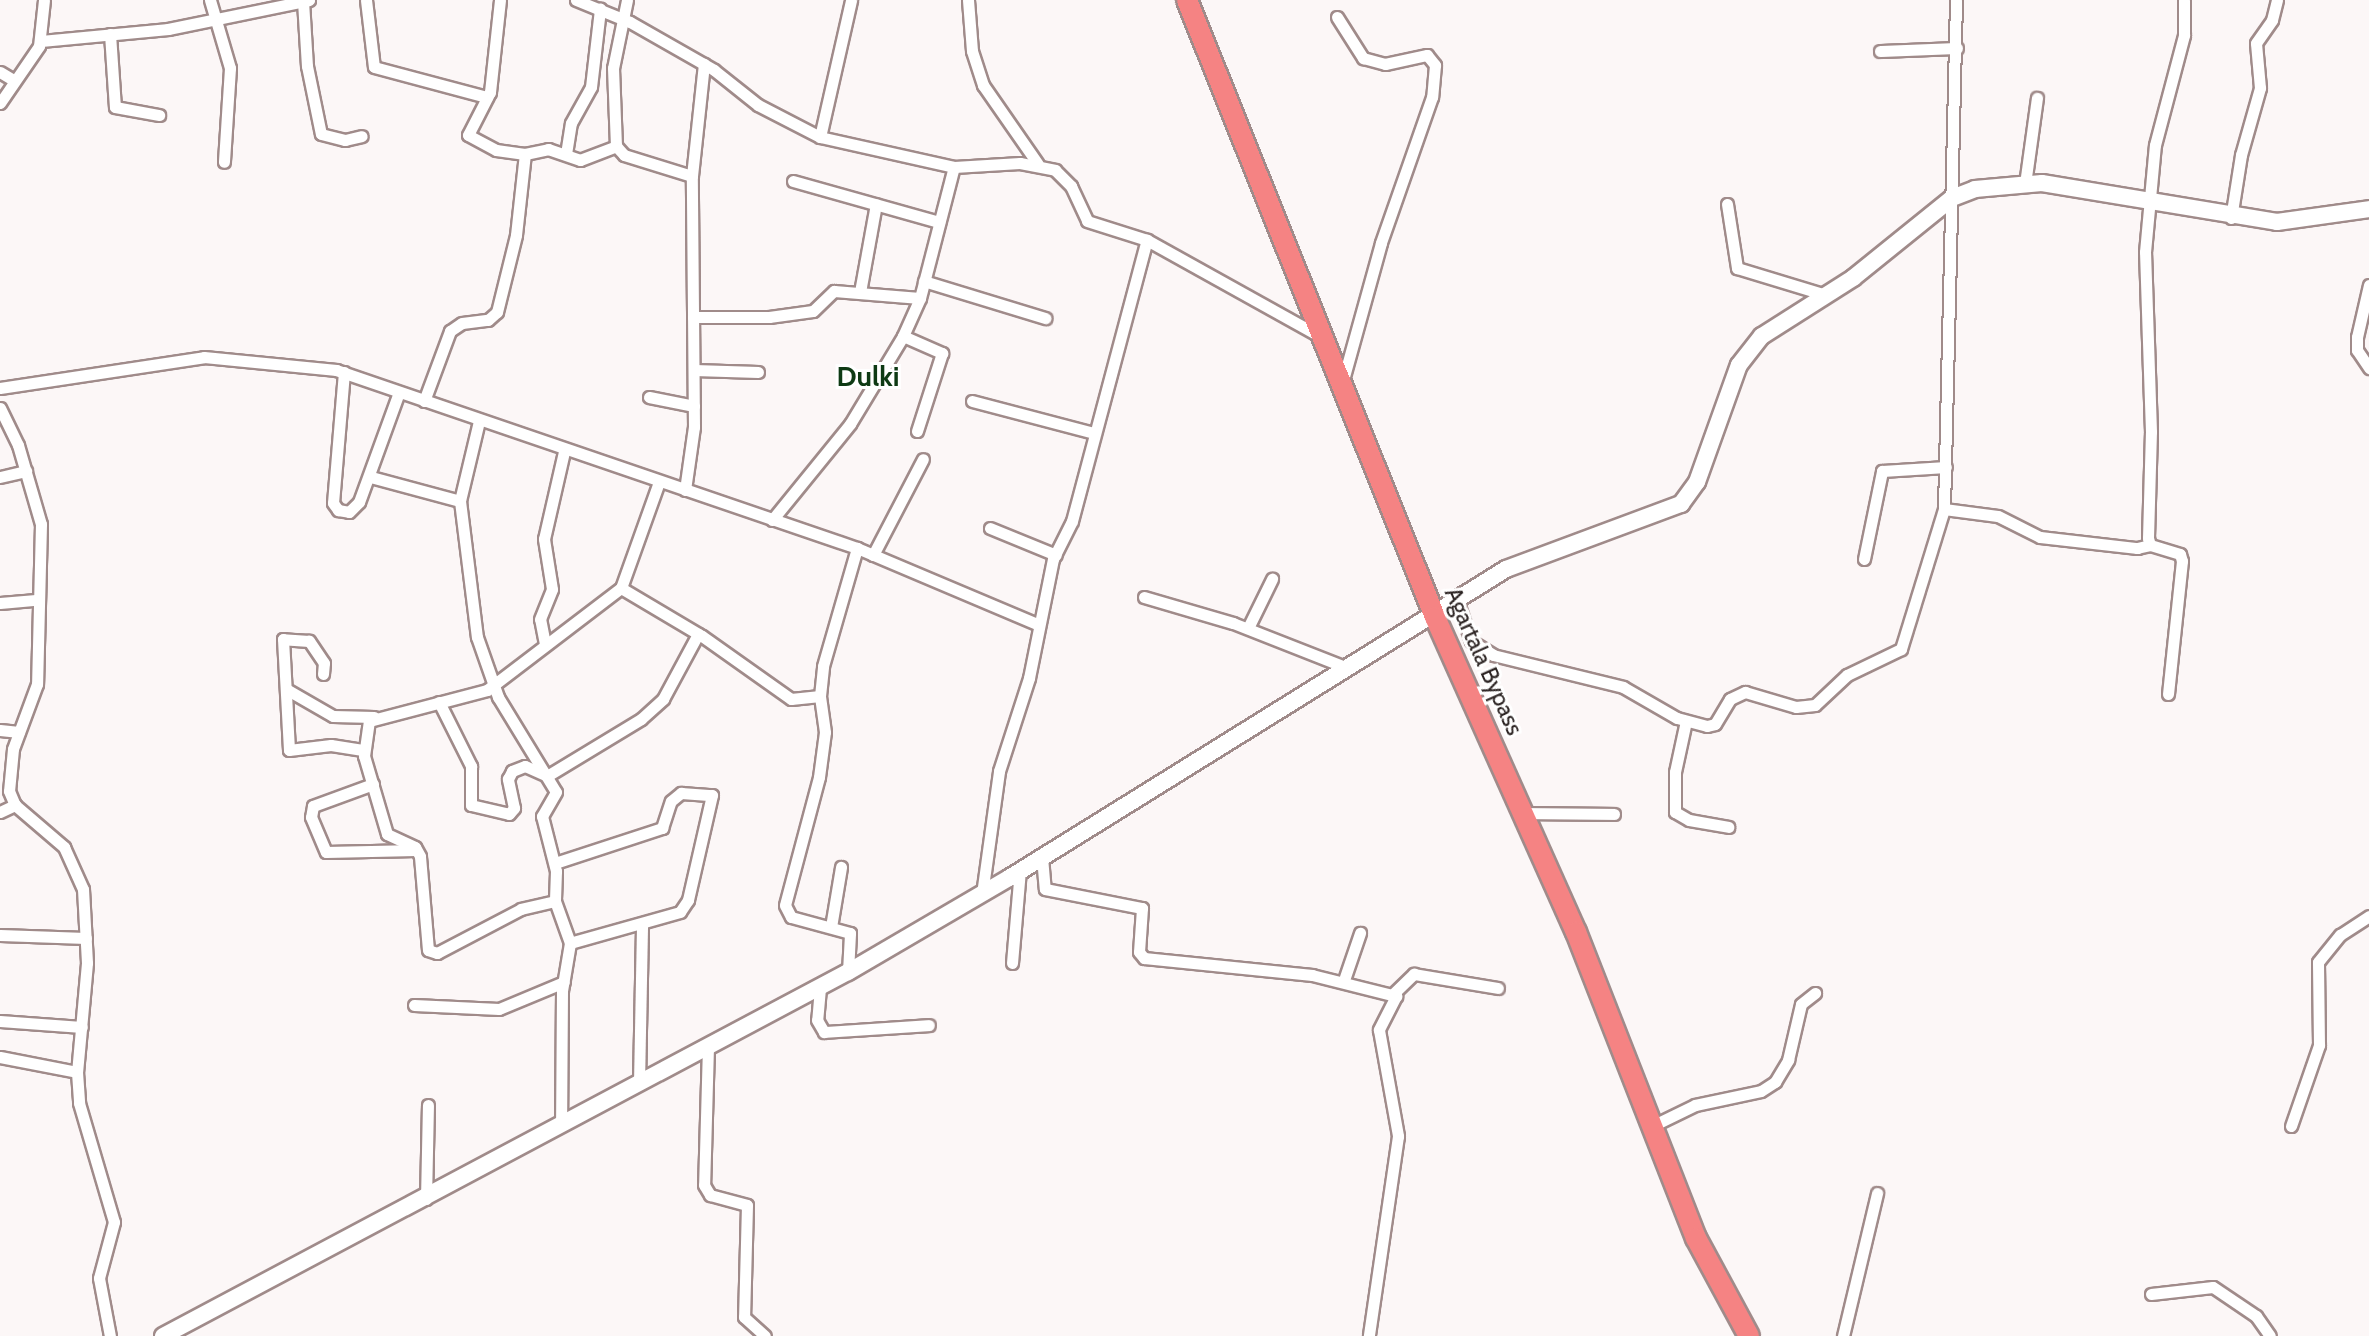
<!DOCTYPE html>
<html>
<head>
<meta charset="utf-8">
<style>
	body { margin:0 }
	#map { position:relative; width:2369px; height:1336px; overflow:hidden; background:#fcf7f7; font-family:Cabin,sans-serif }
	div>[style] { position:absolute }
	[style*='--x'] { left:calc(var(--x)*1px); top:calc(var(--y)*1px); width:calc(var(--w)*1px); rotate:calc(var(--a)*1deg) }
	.roads { filter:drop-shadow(2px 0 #a08b8a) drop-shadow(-2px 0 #a08b8a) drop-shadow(0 2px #a08b8a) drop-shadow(0 -2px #a08b8a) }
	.street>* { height:11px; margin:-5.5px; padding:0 5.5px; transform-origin:5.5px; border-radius:5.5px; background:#fff }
	.secondary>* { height:16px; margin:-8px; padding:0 8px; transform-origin:8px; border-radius:8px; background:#fff }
	.highway>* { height:20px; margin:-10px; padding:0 10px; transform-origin:10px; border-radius:10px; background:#f58383 }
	span { translate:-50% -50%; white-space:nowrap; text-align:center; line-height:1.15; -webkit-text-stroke:6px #fff; paint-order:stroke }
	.street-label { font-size:24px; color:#2d2524 }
	.quarter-label { font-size:28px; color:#0e3a14; font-weight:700 }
</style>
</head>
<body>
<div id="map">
	<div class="roads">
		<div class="street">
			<div style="--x:210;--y:0;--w:71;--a:73.6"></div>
			<div style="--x:230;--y:68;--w:94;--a:93.7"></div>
			<div style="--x:366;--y:0;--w:67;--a:83.2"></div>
			<div style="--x:374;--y:67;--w:117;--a:14.9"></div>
			<div style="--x:500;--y:0;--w:93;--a:96.2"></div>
			<div style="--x:490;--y:92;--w:48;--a:117.1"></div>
			<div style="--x:468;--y:135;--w:32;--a:28"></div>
			<div style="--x:496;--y:150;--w:29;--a:8"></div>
			<div style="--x:576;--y:0;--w:58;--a:22.2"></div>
			<div style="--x:630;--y:22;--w:97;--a:29.7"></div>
			<div style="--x:714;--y:70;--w:56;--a:38.5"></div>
			<div style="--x:758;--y:105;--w:70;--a:27.3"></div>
			<div style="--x:820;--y:137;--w:137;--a:12.6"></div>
			<div style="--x:954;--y:167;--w:66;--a:-3.5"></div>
			<div style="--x:1020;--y:163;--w:36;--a:11"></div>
			<div style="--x:1055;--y:170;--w:23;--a:45"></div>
			<div style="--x:1071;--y:186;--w:38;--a:65"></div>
			<div style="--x:1087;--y:221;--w:63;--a:17.6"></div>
			<div style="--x:1147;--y:240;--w:201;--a:29.1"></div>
			<div style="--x:627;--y:0;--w:69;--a:101.6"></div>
			<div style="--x:613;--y:68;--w:78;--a:87.8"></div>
			<div style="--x:616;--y:146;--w:12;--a:48"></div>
			<div style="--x:624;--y:155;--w:71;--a:17.2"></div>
			<div style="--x:968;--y:0;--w:51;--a:85.5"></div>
			<div style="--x:972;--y:51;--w:36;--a:72"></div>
			<div style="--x:983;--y:85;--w:96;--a:55.2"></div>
			<div style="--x:303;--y:1;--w:65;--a:86.5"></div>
			<div style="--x:307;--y:66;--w:69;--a:78.4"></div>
			<div style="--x:321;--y:134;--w:25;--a:14"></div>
			<div style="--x:345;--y:140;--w:17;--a:-13"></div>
			<div style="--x:1337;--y:17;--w:49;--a:57.6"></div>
			<div style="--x:1363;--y:58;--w:23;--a:15"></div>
			<div style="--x:1385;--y:64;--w:43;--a:-12.1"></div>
			<div style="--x:1427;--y:55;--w:13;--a:51"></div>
			<div style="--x:1435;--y:65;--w:32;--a:95"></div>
			<div style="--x:1432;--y:97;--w:155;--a:109.3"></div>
			<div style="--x:1381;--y:243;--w:146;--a:105.5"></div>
			<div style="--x:110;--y:34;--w:73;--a:86.1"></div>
			<div style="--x:115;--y:107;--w:45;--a:10.3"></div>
			<div style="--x:41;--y:41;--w:128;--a:-5.4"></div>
			<div style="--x:168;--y:29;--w:144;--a:-11.6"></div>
			<div style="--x:1880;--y:51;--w:77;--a:-2.2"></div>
			<div style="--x:0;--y:72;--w:17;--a:31"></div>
			<div style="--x:0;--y:103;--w:69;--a:-55.6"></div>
			<div style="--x:39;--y:46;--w:46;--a:-83.8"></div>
			<div style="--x:820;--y:137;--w:140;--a:-77.2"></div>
			<div style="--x:566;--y:154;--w:31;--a:-81"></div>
			<div style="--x:571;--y:123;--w:41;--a:-60.9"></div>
			<div style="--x:591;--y:87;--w:79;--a:-83.4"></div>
			<div style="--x:793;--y:181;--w:152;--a:15.7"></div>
			<div style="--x:2025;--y:184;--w:87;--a:-82.1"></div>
			<div style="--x:1727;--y:204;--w:65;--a:81.1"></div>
			<div style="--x:1737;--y:268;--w:93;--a:16.9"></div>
			<div style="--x:2231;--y:218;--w:64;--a:-81"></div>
			<div style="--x:2241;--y:155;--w:70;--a:-74.2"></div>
			<div style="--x:2260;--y:88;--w:45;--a:-95.1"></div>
			<div style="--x:2256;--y:43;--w:28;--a:-55"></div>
			<div style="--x:2272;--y:20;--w:21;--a:-76"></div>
			<div style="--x:924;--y:281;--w:127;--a:17"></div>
			<div style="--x:2369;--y:285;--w:53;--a:103"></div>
			<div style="--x:2357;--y:337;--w:13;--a:90"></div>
			<div style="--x:2357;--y:350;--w:22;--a:56"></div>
			<div style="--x:860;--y:292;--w:89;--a:-79.7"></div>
			<div style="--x:693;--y:317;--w:76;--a:0"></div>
			<div style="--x:769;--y:317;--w:44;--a:-7.8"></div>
			<div style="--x:813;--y:311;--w:29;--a:-44"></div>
			<div style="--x:834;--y:291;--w:86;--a:4.7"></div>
			<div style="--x:903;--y:336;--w:43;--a:23.6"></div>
			<div style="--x:942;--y:353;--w:82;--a:107.8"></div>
			<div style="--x:694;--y:370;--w:64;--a:1.8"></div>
			<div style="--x:344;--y:372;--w:131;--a:94.8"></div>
			<div style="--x:333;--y:503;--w:9;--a:54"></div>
			<div style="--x:338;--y:510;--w:11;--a:10"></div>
			<div style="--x:349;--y:512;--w:14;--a:-45"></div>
			<div style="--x:359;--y:502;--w:117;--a:-70"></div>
			<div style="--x:0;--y:388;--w:206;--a:-8.6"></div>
			<div style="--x:204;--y:357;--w:133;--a:5.6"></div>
			<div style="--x:336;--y:370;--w:551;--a:18.86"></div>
			<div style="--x:857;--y:548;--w:195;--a:22.9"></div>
			<div style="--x:649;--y:397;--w:46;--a:11.3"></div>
			<div style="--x:424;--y:401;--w:75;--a:-69.6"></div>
			<div style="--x:450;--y:331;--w:14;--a:-34"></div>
			<div style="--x:462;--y:323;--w:26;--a:-7"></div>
			<div style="--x:488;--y:320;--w:12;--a:-42"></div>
			<div style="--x:497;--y:312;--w:79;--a:-76.1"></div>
			<div style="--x:516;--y:235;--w:81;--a:-83.7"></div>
			<div style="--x:525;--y:154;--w:24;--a:-12"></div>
			<div style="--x:548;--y:149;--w:34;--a:19"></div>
			<div style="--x:580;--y:160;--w:39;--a:-21"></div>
			<div style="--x:972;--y:401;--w:126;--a:14.7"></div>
			<div style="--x:0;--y:408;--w:41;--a:64.1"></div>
			<div style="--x:18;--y:445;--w:82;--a:73.8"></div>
			<div style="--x:41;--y:524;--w:160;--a:91.4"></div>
			<div style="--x:37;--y:684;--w:69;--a:110.3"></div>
			<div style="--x:13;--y:749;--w:42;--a:95.4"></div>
			<div style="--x:9;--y:791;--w:15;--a:67"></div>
			<div style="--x:15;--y:805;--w:65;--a:40.6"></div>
			<div style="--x:64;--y:847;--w:46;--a:65.7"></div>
			<div style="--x:83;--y:889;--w:74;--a:86.9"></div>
			<div style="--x:87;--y:963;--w:109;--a:95.2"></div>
			<div style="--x:77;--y:1072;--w:31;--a:86"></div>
			<div style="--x:79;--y:1103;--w:124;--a:73.6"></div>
			<div style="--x:114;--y:1222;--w:58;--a:105"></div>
			<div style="--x:99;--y:1278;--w:59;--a:79.3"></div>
			<div style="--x:479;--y:421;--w:82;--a:103.4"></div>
			<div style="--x:460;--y:501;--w:137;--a:82.9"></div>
			<div style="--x:477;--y:637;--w:64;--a:70.7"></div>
			<div style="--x:498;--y:697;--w:111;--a:58.6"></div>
			<div style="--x:556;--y:792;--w:28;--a:120"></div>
			<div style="--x:542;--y:816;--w:57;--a:75.7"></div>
			<div style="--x:556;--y:871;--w:30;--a:92"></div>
			<div style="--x:555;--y:901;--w:45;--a:70.3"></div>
			<div style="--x:570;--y:943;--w:49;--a:99.5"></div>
			<div style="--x:562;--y:991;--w:133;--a:90.4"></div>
			<div style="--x:0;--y:477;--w:27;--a:-13"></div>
			<div style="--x:371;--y:477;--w:92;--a:15.1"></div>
			<div style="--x:685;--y:490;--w:64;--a:-81.9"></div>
			<div style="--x:694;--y:427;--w:251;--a:-90.5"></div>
			<div style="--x:692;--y:176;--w:113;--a:-83.9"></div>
			<div style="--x:1944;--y:509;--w:54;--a:7.4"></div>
			<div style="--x:1998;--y:516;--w:47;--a:26.6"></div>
			<div style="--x:2040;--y:537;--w:98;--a:6.5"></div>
			<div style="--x:2137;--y:548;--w:13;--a:-13"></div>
			<div style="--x:772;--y:520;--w:124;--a:-50.9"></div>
			<div style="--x:850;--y:424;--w:103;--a:-58.9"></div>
			<div style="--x:903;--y:336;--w:42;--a:-65.9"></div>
			<div style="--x:920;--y:298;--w:135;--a:-75.5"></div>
			<div style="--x:990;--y:528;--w:71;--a:22.2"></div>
			<div style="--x:873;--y:555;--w:108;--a:-62.5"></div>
			<div style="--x:1864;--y:559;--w:90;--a:-78.4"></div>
			<div style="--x:1882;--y:471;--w:64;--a:-3.6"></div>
			<div style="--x:621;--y:588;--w:113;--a:-70.3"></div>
			<div style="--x:1144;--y:597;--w:93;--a:16.3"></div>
			<div style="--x:1233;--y:623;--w:118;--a:21.4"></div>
			<div style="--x:1457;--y:600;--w:43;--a:71.1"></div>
			<div style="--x:1471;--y:641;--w:26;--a:32"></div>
			<div style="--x:1493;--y:655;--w:134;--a:13.8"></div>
			<div style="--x:1623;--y:687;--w:62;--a:29.9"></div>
			<div style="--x:1677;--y:718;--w:31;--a:15"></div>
			<div style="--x:1707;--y:726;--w:8;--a:-14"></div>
			<div style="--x:1715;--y:724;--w:29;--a:-59"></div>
			<div style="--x:1730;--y:699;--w:17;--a:-25"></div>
			<div style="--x:1745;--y:692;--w:53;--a:16.4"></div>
			<div style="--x:1796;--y:707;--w:19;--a:-6"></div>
			<div style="--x:1815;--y:705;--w:44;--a:-43.2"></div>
			<div style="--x:1847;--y:675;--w:60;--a:-25.7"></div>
			<div style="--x:1901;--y:649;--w:146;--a:-72.9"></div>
			<div style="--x:1944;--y:509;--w:509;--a:-88.65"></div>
			<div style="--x:0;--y:603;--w:36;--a:-5"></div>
			<div style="--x:1248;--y:628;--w:55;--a:-63.9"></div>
			<div style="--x:545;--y:644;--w:25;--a:-101"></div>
			<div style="--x:540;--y:619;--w:32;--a:-68"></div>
			<div style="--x:552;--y:589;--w:51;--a:-99.1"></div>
			<div style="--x:544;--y:539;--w:89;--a:-77.1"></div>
			<div style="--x:323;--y:674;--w:11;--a:-85"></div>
			<div style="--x:324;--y:663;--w:27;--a:-124"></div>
			<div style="--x:309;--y:641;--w:26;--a:-176"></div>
			<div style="--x:283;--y:639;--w:111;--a:86.9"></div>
			<div style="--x:289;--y:750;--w:42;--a:-6.8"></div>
			<div style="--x:331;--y:745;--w:32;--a:9"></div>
			<div style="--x:286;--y:689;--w:54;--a:29.9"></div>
			<div style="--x:333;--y:716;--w:41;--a:1.4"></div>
			<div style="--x:2168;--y:694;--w:134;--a:-84"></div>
			<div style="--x:2182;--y:561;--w:7;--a:-106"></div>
			<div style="--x:2180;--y:554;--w:31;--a:-163"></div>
			<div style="--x:2150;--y:545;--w:7;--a:-106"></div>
			<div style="--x:2148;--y:538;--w:106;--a:-88.4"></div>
			<div style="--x:2151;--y:432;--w:180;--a:-91.9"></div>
			<div style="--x:2145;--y:252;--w:107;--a:-84.7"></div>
			<div style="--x:2155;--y:145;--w:114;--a:-75.2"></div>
			<div style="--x:2184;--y:35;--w:35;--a:-90"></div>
			<div style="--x:439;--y:702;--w:72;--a:63.4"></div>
			<div style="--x:471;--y:766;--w:39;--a:90"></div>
			<div style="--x:471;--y:805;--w:39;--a:13"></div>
			<div style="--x:509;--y:814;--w:8;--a:-50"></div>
			<div style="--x:514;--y:808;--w:30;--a:-102"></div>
			<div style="--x:508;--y:779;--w:9;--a:-63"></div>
			<div style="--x:512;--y:771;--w:14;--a:-21"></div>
			<div style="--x:525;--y:766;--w:24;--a:24"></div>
			<div style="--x:547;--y:776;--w:110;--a:-31.2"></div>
			<div style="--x:641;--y:719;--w:30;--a:-42"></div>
			<div style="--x:663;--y:699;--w:74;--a:-61.7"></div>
			<div style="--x:1686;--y:721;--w:52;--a:102.2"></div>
			<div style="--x:1675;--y:772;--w:40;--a:90"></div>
			<div style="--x:1675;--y:812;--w:16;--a:30"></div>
			<div style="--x:1689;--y:820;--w:40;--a:10"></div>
			<div style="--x:0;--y:730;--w:19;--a:6"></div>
			<div style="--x:373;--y:784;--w:64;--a:159.9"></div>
			<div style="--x:313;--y:806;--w:11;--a:100"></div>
			<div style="--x:311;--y:817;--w:38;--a:67"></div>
			<div style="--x:326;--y:852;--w:90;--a:-1.3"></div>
			<div style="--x:0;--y:812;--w:17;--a:-25"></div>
			<div style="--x:1524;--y:813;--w:90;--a:0.6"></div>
			<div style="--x:1042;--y:857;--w:32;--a:85"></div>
			<div style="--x:1045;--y:889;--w:99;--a:11.1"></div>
			<div style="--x:1142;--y:908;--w:44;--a:93.9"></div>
			<div style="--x:1139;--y:952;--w:8;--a:50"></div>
			<div style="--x:1144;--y:958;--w:169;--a:5.8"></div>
			<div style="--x:1312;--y:975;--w:87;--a:14"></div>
			<div style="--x:1396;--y:996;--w:38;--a:117"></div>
			<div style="--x:1379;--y:1030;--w:108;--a:79.8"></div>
			<div style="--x:1398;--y:1136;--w:202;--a:98.3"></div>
			<div style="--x:555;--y:863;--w:113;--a:-18.1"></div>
			<div style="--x:662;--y:828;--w:28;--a:-72"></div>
			<div style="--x:671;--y:801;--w:13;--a:-39"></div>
			<div style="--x:681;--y:793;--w:31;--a:4"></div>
			<div style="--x:712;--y:795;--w:108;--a:102.9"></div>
			<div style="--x:688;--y:900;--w:14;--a:124"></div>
			<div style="--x:680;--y:912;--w:114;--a:164.3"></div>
			<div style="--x:982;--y:894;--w:124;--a:-82.1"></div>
			<div style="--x:999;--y:771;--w:98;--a:-72.1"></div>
			<div style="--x:1029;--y:678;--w:121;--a:-78.6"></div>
			<div style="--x:1053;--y:559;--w:42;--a:-63.4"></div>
			<div style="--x:1072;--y:521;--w:291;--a:-75.1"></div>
			<div style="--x:555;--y:901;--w:35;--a:167"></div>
			<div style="--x:521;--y:909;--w:95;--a:152.4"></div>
			<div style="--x:437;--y:953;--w:9;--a:-162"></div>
			<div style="--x:428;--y:950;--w:94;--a:-94.9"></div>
			<div style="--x:420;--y:856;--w:10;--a:-119"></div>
			<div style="--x:415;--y:847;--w:31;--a:-155"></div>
			<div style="--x:387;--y:834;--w:81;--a:-106.4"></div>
			<div style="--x:364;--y:756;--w:35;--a:-82"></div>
			<div style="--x:369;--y:721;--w:122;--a:-14.7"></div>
			<div style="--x:487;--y:690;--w:168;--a:-37.3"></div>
			<div style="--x:621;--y:588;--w:94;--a:30.7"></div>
			<div style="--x:702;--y:636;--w:109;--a:35.3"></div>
			<div style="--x:791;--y:699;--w:29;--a:-6"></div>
			<div style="--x:831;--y:927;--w:61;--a:-80.5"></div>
			<div style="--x:0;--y:935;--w:86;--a:2"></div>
			<div style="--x:1012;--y:963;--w:93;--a:-85.1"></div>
			<div style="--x:848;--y:972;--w:39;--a:-87"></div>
			<div style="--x:850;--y:933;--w:61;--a:-164.8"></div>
			<div style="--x:791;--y:917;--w:13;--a:-117"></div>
			<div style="--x:785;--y:905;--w:132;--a:-75.1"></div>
			<div style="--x:819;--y:777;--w:45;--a:-82.4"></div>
			<div style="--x:825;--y:732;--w:36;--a:-98"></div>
			<div style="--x:820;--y:696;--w:30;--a:-84"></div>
			<div style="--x:823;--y:666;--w:123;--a:-73.9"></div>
			<div style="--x:1344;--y:980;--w:50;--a:-71.2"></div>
			<div style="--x:820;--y:988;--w:32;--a:95"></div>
			<div style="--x:817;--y:1020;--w:14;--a:60"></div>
			<div style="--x:824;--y:1032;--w:105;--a:-3.8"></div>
			<div style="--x:1394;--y:993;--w:28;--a:-44"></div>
			<div style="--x:1414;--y:974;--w:85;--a:9.5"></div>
			<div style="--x:414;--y:1005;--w:85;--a:2.7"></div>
			<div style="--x:499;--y:1009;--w:70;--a:-22.6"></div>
			<div style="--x:0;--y:1021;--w:82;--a:4.2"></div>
			<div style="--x:708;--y:1046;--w:139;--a:91.6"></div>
			<div style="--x:704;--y:1185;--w:12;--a:59"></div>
			<div style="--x:710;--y:1195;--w:38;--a:15"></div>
			<div style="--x:747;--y:1205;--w:112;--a:91.5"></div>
			<div style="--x:744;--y:1317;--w:28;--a:42"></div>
			<div style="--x:0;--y:1057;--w:78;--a:11"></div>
			<div style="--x:639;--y:1083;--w:159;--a:-88.9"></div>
			<div style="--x:1652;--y:1126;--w:48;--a:-26"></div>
			<div style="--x:1695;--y:1105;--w:67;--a:-12"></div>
			<div style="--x:1761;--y:1091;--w:17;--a:-33"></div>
			<div style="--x:1775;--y:1082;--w:26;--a:-59"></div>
			<div style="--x:1788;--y:1060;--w:57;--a:-76.9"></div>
			<div style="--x:1801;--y:1004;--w:18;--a:-38"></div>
			<div style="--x:2291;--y:1126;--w:86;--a:-70.9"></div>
			<div style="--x:2319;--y:1045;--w:83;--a:-90.7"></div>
			<div style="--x:2318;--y:962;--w:35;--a:-51"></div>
			<div style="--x:2340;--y:935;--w:35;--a:-33"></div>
			<div style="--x:426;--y:1199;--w:94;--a:-88.8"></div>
			<div style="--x:2151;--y:1294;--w:62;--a:-6.4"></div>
			<div style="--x:2213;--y:1287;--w:52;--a:34"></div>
			<div style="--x:2256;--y:1316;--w:24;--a:55"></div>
			<div style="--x:1843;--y:1336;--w:147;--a:-76.6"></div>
		</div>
		<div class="secondary">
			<div style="--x:163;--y:1336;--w:776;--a:-27.99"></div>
			<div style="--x:848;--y:972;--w:186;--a:-30.3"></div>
			<div style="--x:1009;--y:878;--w:585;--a:-31.87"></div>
			<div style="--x:1506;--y:569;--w:187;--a:-20.4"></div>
			<div style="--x:1681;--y:504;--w:27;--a:-54"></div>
			<div style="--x:1697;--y:482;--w:124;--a:-70.3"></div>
			<div style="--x:1739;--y:365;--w:37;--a:-52"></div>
			<div style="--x:1762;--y:336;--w:108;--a:-32.5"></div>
			<div style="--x:1853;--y:278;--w:127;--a:-38.9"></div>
			<div style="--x:1952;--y:198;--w:25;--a:-21"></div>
			<div style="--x:1975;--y:189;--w:67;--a:-5.1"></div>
			<div style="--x:2042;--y:183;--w:238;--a:9.4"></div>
			<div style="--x:2277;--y:222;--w:93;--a:-8"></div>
		</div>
		<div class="highway">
			<div style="--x:1187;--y:0;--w:665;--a:68.1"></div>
			<div style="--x:1435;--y:617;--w:345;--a:65.9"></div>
			<div style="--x:1576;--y:932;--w:329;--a:68.6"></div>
			<div style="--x:1696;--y:1238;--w:111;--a:61.6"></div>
		</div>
	</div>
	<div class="street-label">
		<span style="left:1484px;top:661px;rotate:66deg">Agartala Bypass</span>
	</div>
	<div class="quarter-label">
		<span style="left:868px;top:376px">Dulki</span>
	</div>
</div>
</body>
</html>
